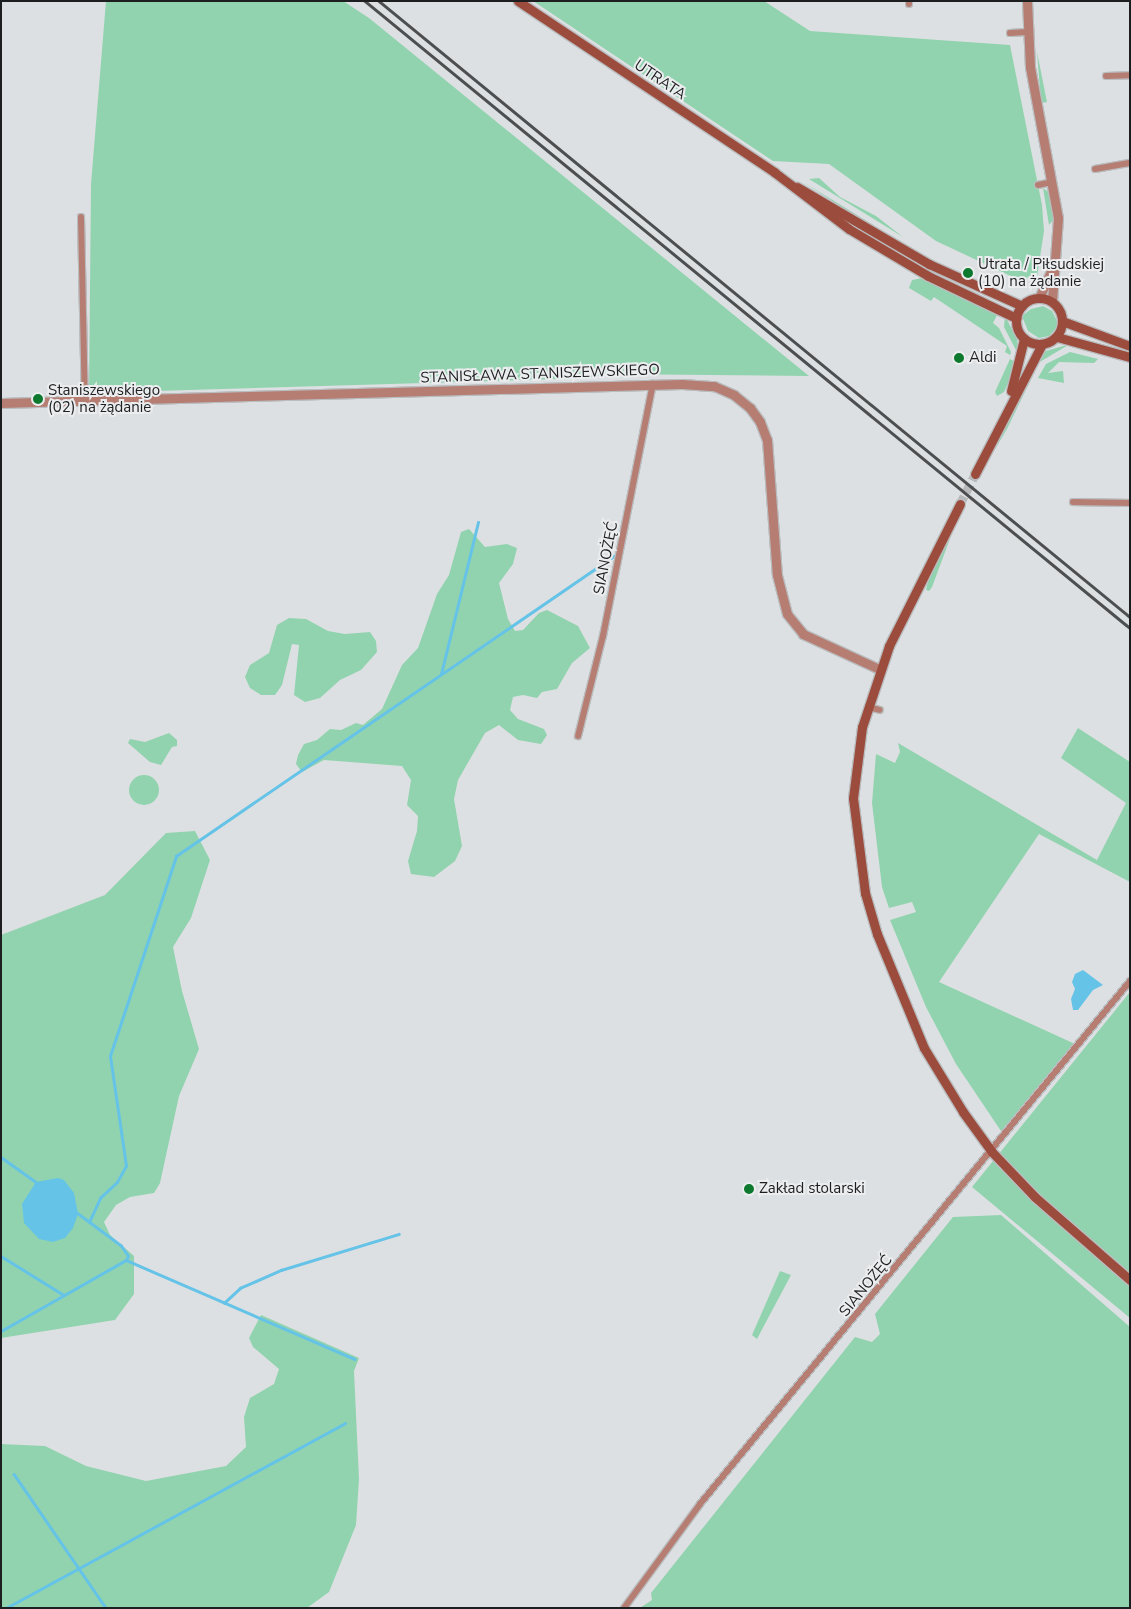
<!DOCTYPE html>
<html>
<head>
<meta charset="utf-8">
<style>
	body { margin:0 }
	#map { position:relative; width:1131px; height:1609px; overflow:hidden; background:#dde0e2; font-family:"Nunito Sans",sans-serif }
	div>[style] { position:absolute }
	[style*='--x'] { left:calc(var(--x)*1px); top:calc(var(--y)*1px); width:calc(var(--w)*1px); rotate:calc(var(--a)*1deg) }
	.green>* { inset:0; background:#91d3af }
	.round { border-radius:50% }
	.water>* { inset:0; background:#65c3e8 }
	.stream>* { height:2.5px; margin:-1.25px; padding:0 1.25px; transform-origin:1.25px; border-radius:1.25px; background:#65c3e8 }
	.secondary-tunnel>* { height:9px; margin-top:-4.5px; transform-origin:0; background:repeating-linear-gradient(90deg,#b7b9bb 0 9px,transparent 0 13.5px) }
	.roads { filter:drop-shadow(1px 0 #babdbf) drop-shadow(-1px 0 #babdbf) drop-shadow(0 1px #babdbf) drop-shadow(0 -1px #babdbf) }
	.minor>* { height:6px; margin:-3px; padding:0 3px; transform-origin:3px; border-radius:3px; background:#b67d72 }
	.tertiary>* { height:9px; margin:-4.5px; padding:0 4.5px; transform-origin:4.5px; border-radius:4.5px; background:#b67d72 }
	.secondary>* { height:9px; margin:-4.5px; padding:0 4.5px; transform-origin:4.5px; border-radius:4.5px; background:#9c4c3d }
	.secondary>.ring { margin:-4.5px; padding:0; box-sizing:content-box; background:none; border:9px solid #9c4c3d; border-radius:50% }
	.rail>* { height:2.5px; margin:-1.25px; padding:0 1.25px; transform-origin:1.25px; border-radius:1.25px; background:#4d4e50 }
	.dots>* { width:14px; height:14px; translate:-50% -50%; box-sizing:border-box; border:2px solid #ebedef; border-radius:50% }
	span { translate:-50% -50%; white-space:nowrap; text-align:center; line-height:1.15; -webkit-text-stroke:4px #ebedef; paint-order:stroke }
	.street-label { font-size:15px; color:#1d1e1f }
	.poi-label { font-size:15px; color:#1d1e1f }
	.left { translate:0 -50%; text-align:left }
	.frame { position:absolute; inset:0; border:2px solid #1d1e1f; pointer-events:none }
</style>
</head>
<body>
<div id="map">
	<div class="green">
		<div style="clip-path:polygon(106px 1px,343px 1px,369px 18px,809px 376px,603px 374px,590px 378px,89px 393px,91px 184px)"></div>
		<div style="clip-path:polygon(533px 1px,764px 1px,810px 31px,1010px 45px,1042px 205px,1044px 231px,1037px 277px,1015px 278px,936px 241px,829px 164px,773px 161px)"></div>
		<div style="clip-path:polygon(1033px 1px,1037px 52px,1047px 102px,1041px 103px)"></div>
		<div style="clip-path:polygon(819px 178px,840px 197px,876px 216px,903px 237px,809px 179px)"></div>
		<div style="clip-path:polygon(802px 181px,907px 246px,872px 227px)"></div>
		<div style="clip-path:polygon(1043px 188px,1050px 193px,1054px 219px,1049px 225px)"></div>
		<div style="clip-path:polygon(922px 278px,998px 313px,993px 323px,999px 328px,1011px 352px,1010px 355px,1005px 352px,1007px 346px,934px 297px,931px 301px,909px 288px,912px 280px)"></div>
		<div style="clip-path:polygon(1043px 306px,1052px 311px,1059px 325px,1049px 336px,1039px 338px,1028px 331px,1022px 316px,1031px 309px)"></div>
		<div style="clip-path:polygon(1005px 316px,1017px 339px,1019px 356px,1004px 327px)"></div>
		<div style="clip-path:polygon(1070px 344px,1038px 363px,1036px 363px,1046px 351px)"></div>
		<div style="clip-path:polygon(1070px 352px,1098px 359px,1094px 363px,1059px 362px,1048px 373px,1063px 371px,1064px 383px,1038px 378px,1046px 364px)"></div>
		<div style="clip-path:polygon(1010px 359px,1017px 363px,1004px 392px,997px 396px,995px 392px)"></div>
		<div style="clip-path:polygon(1033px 370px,1035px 371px,1007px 429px,979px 476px)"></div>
		<div style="clip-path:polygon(469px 529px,485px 547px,507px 544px,517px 548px,513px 564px,499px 583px,508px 619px,515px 631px,523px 630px,539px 613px,547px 610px,578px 626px,590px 648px,572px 663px,557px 689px,542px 692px,537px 698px,523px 695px,513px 697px,510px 710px,518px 719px,544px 729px,547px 735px,541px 744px,518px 740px,499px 725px,485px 733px,458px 780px,454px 799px,462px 846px,455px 861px,434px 877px,411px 874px,408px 861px,417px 831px,418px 816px,407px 805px,411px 780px,402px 766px,324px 760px,302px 772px,296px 764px,298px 755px,304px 744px,317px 740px,330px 729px,341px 730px,356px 723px,363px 725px,382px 709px,402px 665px,418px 648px,437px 594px,449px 575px,461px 532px)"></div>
		<div style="clip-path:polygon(951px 536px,932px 587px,929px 591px,926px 590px,929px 577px)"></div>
		<div style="clip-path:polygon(289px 618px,306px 619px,328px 631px,345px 634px,370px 632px,376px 641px,377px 652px,361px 670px,340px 680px,320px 698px,305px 702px,294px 695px,299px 645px,292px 644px,282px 685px,275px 695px,261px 695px,250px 688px,245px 677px,250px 665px,269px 653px,277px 625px)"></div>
		<div style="clip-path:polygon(1078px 728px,1130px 762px,1130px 882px,1039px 834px,939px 982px,1075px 1044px,1001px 1131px,956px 1064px,926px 1007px,890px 920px,916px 912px,912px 902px,889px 908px,882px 887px,872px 803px,876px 754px,895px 763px,900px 752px,898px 743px,1097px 860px,1126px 803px,1061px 758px)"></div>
		<div style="clip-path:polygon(169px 733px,177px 740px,177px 746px,172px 747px,161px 765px,150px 762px,128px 743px,130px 739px,145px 742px)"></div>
		<div class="round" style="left:129px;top:775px;width:30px;height:30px"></div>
		<div style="clip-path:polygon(195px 831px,210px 860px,191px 918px,173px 947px,182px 991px,199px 1049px,179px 1096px,160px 1183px,154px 1193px,130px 1197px,116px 1205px,104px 1222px,110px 1235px,134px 1256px,134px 1294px,115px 1320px,1px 1338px,1px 935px,105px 895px,166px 833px)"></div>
		<div style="clip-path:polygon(1130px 992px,1130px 1318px,972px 1187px)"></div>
		<div style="clip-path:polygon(1001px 1215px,1130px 1327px,1130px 1608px,640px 1608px,652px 1600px,651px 1593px,855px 1337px,872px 1342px,880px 1334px,875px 1314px,953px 1217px)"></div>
		<div style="clip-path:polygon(780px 1271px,791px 1275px,757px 1339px,752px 1335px)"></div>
		<div style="clip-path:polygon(261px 1315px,359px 1358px,354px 1371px,359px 1479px,356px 1525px,329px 1592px,307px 1608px,1px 1608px,1px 1444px,45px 1446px,86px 1466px,146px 1481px,226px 1466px,246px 1447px,244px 1417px,250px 1398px,274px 1384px,279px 1369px,253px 1347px,249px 1338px)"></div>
	</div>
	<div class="water">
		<div style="clip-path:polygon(1083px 970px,1103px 985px,1093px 990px,1078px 1010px,1073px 1010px,1071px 999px,1075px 989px,1072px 982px,1075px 974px)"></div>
		<div style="clip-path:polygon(58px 1178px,64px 1180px,74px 1193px,78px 1214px,73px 1228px,65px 1238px,53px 1242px,39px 1239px,24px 1223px,22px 1204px,36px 1182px)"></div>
	</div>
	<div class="stream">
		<div style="--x:441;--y:674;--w:156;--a:-76.3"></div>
		<div style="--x:1;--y:1157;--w:43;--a:35.5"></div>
		<div style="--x:89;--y:1222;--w:26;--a:-65"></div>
		<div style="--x:100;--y:1198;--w:23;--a:-43"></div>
		<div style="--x:117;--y:1182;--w:18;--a:-61"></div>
		<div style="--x:126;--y:1166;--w:111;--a:-98.3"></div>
		<div style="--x:110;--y:1056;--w:211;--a:-71.7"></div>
		<div style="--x:176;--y:856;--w:531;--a:-34.41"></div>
		<div style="--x:1;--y:1256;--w:74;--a:31.8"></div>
		<div style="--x:126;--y:1260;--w:249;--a:23.4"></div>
		<div style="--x:224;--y:1303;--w:22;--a:-43"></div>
		<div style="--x:240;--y:1288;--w:45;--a:-23.7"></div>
		<div style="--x:281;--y:1270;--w:123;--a:-17"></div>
		<div style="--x:1;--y:1331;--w:144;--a:-29.6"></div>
		<div style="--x:126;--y:1260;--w:4;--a:-63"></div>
		<div style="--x:128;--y:1256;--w:12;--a:-125"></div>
		<div style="--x:121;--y:1246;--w:54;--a:-143.3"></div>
		<div style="--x:14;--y:1474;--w:163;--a:55.5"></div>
		<div style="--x:6;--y:1608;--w:386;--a:-28.6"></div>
	</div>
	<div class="secondary-tunnel">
		<div style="--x:960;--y:504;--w:34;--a:-63"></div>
	</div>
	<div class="roads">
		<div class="minor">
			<div style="--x:909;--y:4;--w:3;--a:-90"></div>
			<div style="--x:1010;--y:33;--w:17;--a:-3"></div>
			<div style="--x:1106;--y:76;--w:24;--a:-2"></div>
			<div style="--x:1095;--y:169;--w:36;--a:-10"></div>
			<div style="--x:1038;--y:185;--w:14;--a:-12"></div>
			<div style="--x:81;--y:217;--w:184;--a:88.8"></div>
			<div style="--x:1073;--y:502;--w:57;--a:1"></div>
			<div style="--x:868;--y:707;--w:12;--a:14"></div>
			<div style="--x:578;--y:736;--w:103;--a:-76"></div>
			<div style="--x:603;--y:636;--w:257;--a:-78.8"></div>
			<div style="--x:624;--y:1608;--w:129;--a:-53.8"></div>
			<div style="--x:700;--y:1504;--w:677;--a:-50.57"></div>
		</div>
		<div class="tertiary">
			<div style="--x:1027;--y:1;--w:66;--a:87.4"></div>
			<div style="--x:1030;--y:67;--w:154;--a:79.5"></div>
			<div style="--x:1058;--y:218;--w:84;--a:94.1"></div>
			<div style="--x:1039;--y:298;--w:30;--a:-66"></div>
			<div style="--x:1;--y:403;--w:681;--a:-1.6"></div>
			<div style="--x:682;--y:384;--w:32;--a:4"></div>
			<div style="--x:714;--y:386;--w:22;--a:24"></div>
			<div style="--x:734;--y:395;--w:21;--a:39"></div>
			<div style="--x:750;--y:408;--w:17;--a:54"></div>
			<div style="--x:760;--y:422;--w:19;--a:69"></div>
			<div style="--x:767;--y:440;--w:135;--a:85.8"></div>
			<div style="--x:777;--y:575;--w:40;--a:75.6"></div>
			<div style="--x:787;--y:614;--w:26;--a:51"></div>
			<div style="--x:803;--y:634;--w:84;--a:24.7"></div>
		</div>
		<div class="secondary">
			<div style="--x:518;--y:1;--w:308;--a:33.7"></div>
			<div style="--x:774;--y:172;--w:94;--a:37.2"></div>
			<div style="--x:849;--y:229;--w:92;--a:30.7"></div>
			<div style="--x:928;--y:276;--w:98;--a:25.5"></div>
			<div style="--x:797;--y:187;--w:153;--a:30.3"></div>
			<div style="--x:929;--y:264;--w:102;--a:24.3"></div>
			<div class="ring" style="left:1016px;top:298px;width:37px;height:37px"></div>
			<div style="--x:1062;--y:321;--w:72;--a:20.2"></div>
			<div style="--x:1057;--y:337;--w:76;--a:15.3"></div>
			<div style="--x:1011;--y:391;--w:54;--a:-76"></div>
			<div style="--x:975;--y:474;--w:146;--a:-62.7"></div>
			<div style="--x:960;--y:504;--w:159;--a:116.6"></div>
			<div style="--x:889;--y:646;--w:85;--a:108.4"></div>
			<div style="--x:862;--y:727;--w:72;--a:97.2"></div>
			<div style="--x:853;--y:798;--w:96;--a:82.8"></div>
			<div style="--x:865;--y:893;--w:43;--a:73.7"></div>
			<div style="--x:877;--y:934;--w:123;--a:67.6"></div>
			<div style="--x:924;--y:1048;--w:75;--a:58.6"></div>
			<div style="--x:963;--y:1112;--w:49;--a:54.1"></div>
			<div style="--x:992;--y:1152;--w:62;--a:46.3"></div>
			<div style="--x:1035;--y:1197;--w:126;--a:41.1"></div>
		</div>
	</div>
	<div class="rail">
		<div style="--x:365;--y:1;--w:989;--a:39.34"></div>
		<div style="--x:379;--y:1;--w:971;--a:39.36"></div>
	</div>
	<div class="dots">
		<div style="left:968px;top:273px;background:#0c792e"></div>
		<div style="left:959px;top:358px;background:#0c792e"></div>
		<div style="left:38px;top:399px;background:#0c792e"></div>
		<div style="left:749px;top:1189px;background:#0c792e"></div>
	</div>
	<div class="street-label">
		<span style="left:660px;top:80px;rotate:34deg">UTRATA</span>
		<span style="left:540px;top:374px;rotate:-2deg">STANISŁAWA STANISZEWSKIEGO</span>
		<span style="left:606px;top:558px;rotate:-79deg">SIANOŻĘĆ</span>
		<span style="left:866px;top:1286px;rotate:-51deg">SIANOŻĘĆ</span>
	</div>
	<div class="poi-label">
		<span class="left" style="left:978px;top:273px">Utrata / Piłsudskiej<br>(10) na żądanie</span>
		<span class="left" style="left:969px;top:358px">Aldi</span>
		<span class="left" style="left:48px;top:399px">Staniszewskiego<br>(02) na żądanie</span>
		<span class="left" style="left:759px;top:1189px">Zakład stolarski</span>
	</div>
	<div class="frame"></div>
</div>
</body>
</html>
